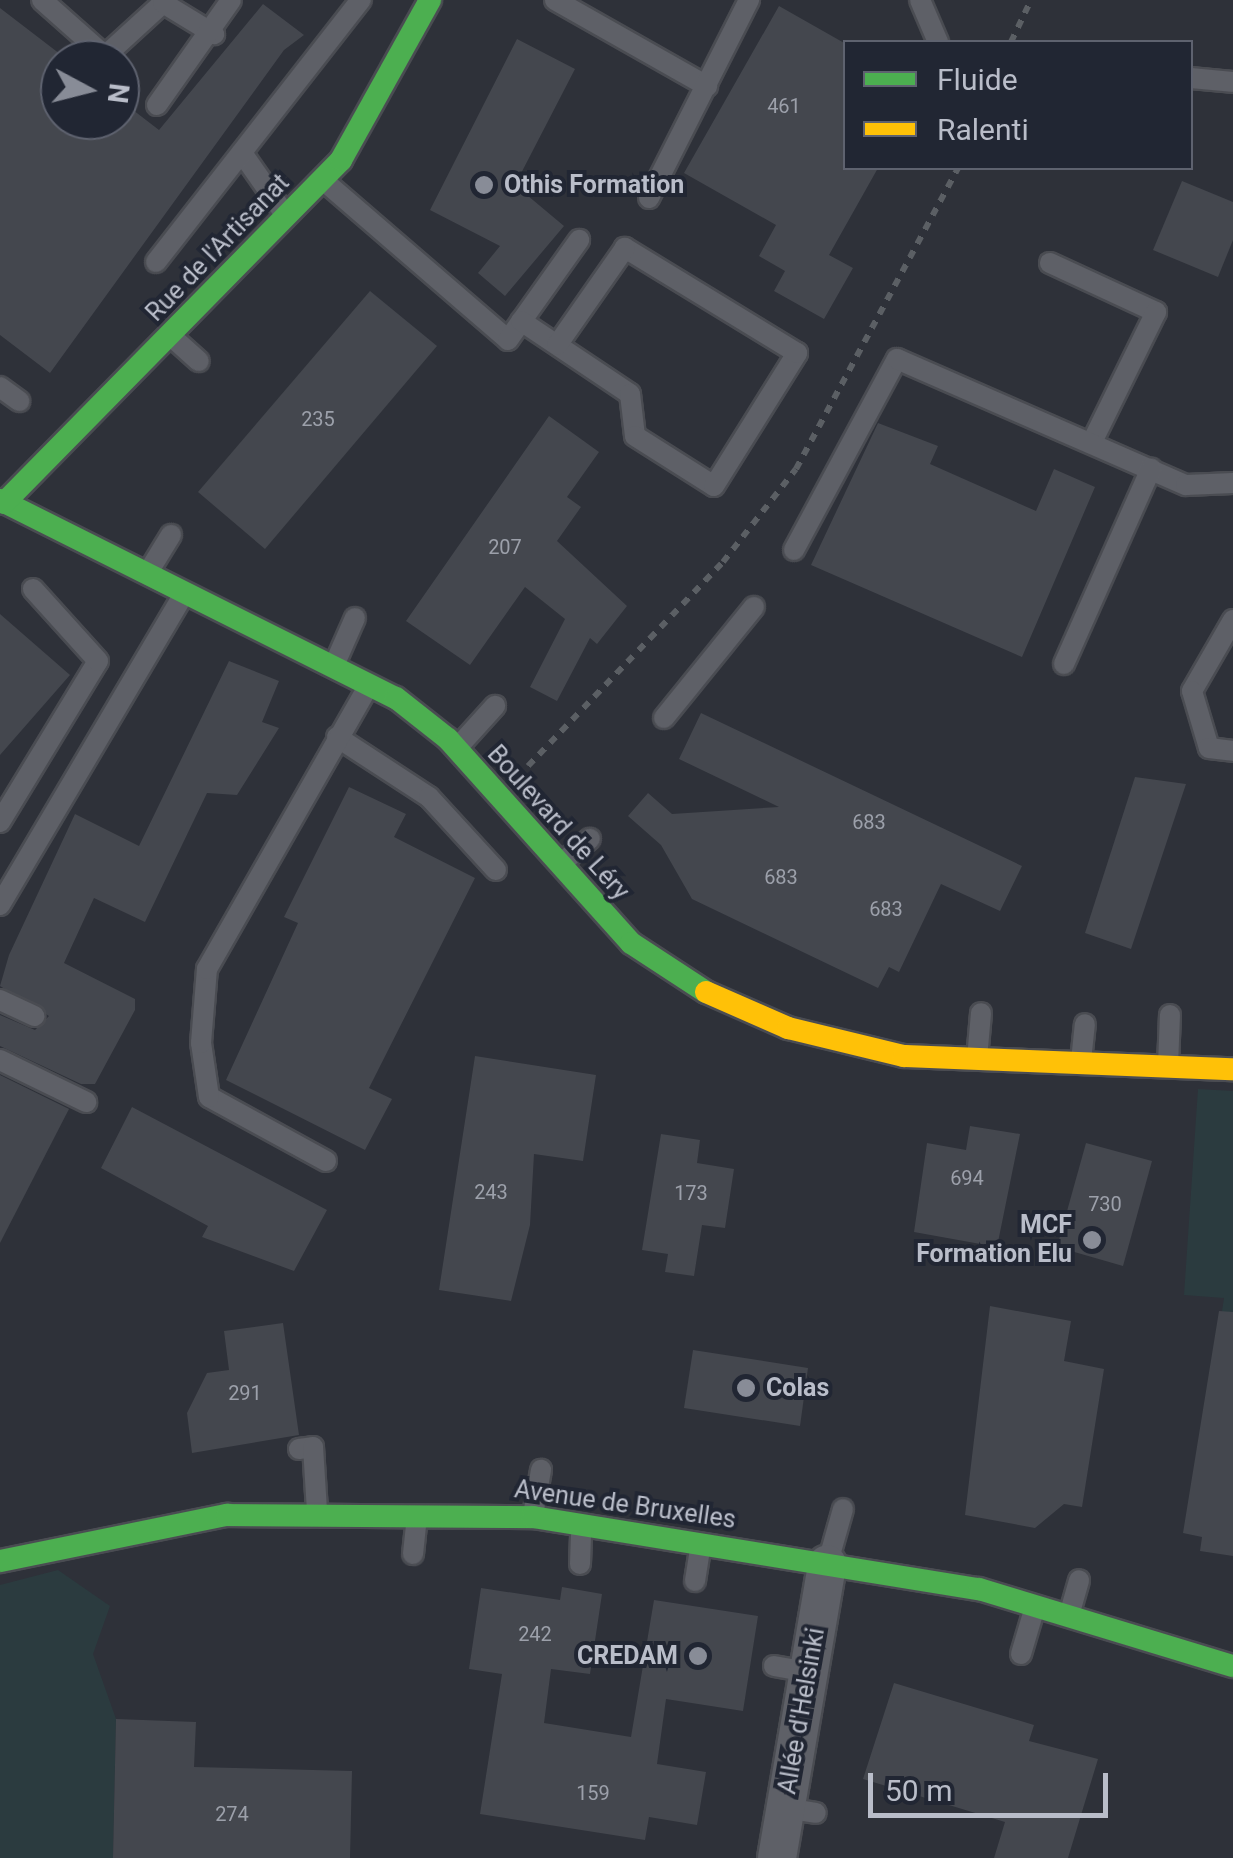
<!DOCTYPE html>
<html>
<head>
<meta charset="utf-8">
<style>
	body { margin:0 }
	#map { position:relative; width:1233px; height:1858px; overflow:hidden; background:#2e3139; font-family:Roboto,sans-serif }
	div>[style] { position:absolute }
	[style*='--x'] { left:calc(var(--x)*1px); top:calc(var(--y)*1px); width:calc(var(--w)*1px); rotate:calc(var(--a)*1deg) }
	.green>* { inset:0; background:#2b3b3f }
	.building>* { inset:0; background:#44474e }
	.path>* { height:6px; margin-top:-3px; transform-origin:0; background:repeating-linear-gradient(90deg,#5b5f64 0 8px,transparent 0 16px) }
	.roads { filter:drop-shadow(2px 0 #4a4c52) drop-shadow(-2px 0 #4a4c52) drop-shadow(0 2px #4a4c52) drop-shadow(0 -2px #4a4c52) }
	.lane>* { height:20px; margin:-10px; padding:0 10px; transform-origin:10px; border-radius:10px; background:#5e6067 }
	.street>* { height:38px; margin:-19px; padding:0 19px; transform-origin:19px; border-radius:19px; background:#5e6067 }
	.fast>* { height:22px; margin:-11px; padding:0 11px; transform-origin:11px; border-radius:11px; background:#4caf50 }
	.slow>* { height:22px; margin:-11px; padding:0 11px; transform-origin:11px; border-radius:11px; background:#ffc107 }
	.dots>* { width:28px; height:28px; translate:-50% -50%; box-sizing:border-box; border:5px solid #212633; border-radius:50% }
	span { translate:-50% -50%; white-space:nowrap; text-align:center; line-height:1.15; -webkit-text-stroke:8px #212633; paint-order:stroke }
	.number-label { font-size:20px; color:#9ca0aa }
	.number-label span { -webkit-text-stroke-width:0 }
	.poi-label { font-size:25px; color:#b9bdc9; font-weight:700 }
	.left { translate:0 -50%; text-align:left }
	.right { translate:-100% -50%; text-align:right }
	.street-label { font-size:25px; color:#b9bdc9 }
	.legend { position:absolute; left:843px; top:40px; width:350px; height:130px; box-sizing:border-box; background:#212633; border:2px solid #5e626f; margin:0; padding:12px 18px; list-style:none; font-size:30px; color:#b9bdc9 }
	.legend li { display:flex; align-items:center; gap:20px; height:50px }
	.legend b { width:50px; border:2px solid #5e626f }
	.north { position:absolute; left:40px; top:40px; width:100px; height:100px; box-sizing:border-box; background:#212633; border:2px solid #5e626f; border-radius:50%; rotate:97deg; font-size:28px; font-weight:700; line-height:40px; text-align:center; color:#b9bdc9 }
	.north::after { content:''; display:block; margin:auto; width:35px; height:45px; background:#888c97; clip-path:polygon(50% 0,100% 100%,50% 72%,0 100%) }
	.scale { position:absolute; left:868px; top:1773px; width:240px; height:45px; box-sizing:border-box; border:5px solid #b9bdc9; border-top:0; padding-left:12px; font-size:30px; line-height:35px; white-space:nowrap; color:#b9bdc9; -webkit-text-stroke:8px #212633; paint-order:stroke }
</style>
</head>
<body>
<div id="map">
	<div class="green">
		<div style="clip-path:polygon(1198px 1089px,1233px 1091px,1233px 1340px,1218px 1337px,1224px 1298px,1184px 1295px)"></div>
		<div style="clip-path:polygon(58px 1570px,110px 1606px,93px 1654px,116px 1719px,113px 1858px,0 1858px,0 1585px)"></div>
	</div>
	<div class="building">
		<div style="clip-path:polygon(263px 4px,304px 35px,284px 50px,50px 373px,0 335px,0 8px,60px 54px,60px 120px,120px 120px,120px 100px,159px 130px)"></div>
		<div style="clip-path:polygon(779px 6px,846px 44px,846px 168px,878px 168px,829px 255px,853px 268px,824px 319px,774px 291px,785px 271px,759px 256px,776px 225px,684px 173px)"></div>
		<div style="clip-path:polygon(517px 39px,575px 69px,515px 185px,564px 226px,505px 296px,478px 273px,500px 246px,430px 210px)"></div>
		<div style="clip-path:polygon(1182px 181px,1233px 202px,1233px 240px,1218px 277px,1153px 250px)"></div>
		<div style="clip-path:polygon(370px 291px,437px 346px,265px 549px,198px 492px)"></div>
		<div style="clip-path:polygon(549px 416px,599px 452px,567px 497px,581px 507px,557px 541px,627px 606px,597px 644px,590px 638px,557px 701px,530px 687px,565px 619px,525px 587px,470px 665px,406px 621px)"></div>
		<div style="clip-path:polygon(878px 423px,938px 446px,930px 464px,1036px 511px,1054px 469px,1095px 487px,1022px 657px,811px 565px)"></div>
		<div style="clip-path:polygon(0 614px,70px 675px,0 755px)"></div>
		<div style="clip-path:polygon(229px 661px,279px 681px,262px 722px,279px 728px,237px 795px,207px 793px,145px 922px,94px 898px,64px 963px,135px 999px,135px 1010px,95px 1084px,81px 1084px,0 1046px,0 1015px,35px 1030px,49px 1016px,0 986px,9px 955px,75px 814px,139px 846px)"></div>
		<div style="clip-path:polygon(701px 713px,1022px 866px,1000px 911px,941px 884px,899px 972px,889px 967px,878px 988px,692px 899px,661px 845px,628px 816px,648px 793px,672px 814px,779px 807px,679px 759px)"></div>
		<div style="clip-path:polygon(1135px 777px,1186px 784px,1131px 949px,1085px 933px)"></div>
		<div style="clip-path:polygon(349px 787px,406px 814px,394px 837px,475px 878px,369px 1088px,392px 1099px,365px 1150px,226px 1080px,298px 923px,284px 917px)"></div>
		<div style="clip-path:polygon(475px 1056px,596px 1075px,583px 1161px,534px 1154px,530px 1225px,511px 1301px,439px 1290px)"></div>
		<div style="clip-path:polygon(0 1075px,69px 1109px,0 1243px)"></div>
		<div style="clip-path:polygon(132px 1107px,327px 1210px,294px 1271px,202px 1237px,208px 1226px,101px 1168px)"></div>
		<div style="clip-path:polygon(970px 1126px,1020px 1134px,997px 1247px,914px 1232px,927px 1143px,966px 1150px)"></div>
		<div style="clip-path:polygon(661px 1134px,700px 1140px,697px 1163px,734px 1169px,725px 1228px,702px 1225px,694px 1276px,665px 1272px,668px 1254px,642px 1250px)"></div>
		<div style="clip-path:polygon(1086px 1143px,1152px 1161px,1123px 1266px,1057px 1247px)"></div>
		<div style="clip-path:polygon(990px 1306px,1071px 1321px,1064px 1361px,1104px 1369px,1082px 1507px,1064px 1504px,1035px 1528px,965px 1515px)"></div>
		<div style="clip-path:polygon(1219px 1311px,1233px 1312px,1233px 1556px,1200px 1551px,1202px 1537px,1183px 1533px)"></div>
		<div style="clip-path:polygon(283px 1323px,299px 1435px,192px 1453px,187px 1413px,207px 1373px,229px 1370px,224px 1331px)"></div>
		<div style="clip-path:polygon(693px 1350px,808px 1368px,800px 1426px,684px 1408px)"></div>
		<div style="clip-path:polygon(562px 1587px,602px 1594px,590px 1674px,551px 1669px,544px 1723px,631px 1737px,654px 1600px,758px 1616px,743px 1711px,666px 1699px,657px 1764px,706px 1772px,697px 1825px,649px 1817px,645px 1840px,480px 1814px,502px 1674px,469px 1669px,481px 1588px,560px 1600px)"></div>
		<div style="clip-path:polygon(894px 1683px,1034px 1725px,1029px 1741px,1098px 1759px,1068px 1858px,994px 1858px,1005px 1822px,863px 1779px)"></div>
		<div style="clip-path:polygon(116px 1719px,196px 1722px,194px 1767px,352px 1771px,350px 1858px,113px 1858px)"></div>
	</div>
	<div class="path">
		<div style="--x:1011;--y:42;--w:47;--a:-64.5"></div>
		<div style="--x:528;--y:766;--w:282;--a:-46.3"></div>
		<div style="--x:723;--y:562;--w:118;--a:-51.9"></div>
		<div style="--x:796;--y:469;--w:342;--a:-61.7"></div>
	</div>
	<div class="roads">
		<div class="lane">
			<div style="--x:42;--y:0;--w:84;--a:41.6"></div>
			<div style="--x:105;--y:56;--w:79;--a:-42.4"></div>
			<div style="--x:163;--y:3;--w:60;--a:31.3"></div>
			<div style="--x:555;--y:0;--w:175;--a:29.5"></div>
			<div style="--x:920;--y:0;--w:46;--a:66.8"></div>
			<div style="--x:1190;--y:78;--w:43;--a:5.3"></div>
			<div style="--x:157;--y:105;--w:128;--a:-54.8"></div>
			<div style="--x:242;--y:153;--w:73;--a:55"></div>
			<div style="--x:324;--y:181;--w:243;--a:40.8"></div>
			<div style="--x:508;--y:340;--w:123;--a:-54.6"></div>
			<div style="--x:649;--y:198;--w:222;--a:-63.2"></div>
			<div style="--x:156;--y:262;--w:333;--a:-52"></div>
			<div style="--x:1050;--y:263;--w:117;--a:24.8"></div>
			<div style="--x:1156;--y:312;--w:145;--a:116.2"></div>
			<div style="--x:521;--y:321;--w:131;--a:33.8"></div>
			<div style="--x:630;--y:394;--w:42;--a:83.2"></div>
			<div style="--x:635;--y:436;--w:93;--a:32.3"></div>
			<div style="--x:714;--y:486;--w:157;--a:-58"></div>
			<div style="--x:797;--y:353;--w:202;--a:-148.6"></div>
			<div style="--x:625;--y:248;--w:118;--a:125"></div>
			<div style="--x:172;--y:337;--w:36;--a:42"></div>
			<div style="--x:0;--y:387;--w:24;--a:36"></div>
			<div style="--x:794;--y:550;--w:217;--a:-61.7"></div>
			<div style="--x:897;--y:359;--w:315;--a:23.6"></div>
			<div style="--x:1186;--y:485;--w:47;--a:-2.4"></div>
			<div style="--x:147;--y:574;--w:46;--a:-58.4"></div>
			<div style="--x:1233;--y:620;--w:82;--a:120"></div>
			<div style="--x:1192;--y:691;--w:59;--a:73.4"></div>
			<div style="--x:1209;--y:748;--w:24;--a:7"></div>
			<div style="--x:336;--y:661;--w:47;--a:-66.2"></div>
			<div style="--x:1064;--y:664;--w:214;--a:-66"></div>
			<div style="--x:664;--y:718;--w:143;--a:-51"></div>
			<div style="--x:337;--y:737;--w:110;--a:33.1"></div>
			<div style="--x:429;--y:797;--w:99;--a:47.5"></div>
			<div style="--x:457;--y:748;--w:57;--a:-47.9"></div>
			<div style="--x:0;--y:822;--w:188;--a:-58.7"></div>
			<div style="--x:98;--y:661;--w:97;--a:-132.1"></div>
			<div style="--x:562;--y:863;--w:37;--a:-41"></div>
			<div style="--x:0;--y:905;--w:360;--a:-59.4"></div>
			<div style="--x:0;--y:1000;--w:38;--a:25"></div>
			<div style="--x:977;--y:1059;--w:46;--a:-85"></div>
			<div style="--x:0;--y:1060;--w:96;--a:26"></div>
			<div style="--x:1081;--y:1061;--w:37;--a:-84"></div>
			<div style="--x:1168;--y:1066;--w:51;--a:-87.8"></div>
			<div style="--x:326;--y:1161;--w:133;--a:-151.3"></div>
			<div style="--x:209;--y:1097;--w:55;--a:-98.4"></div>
			<div style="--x:201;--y:1043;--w:74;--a:-85.4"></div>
			<div style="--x:207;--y:969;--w:323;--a:-60.3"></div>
			<div style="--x:299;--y:1449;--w:14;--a:-8"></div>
			<div style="--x:313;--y:1447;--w:63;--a:86.4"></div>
			<div style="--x:533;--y:1515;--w:46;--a:-79.9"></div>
			<div style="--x:413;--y:1554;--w:38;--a:-84"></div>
			<div style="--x:828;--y:1562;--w:55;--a:-74.2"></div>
			<div style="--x:580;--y:1564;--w:38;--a:-88"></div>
			<div style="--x:695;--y:1581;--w:36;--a:-81"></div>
			<div style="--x:1070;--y:1612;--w:33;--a:-74"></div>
			<div style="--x:1021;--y:1654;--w:46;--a:-73.5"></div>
			<div style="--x:774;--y:1666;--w:35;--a:10"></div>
			<div style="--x:785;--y:1808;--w:31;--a:9"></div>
		</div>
		<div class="street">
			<div style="--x:777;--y:1858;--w:298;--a:-80.3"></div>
		</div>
		<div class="fast">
			<div style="--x:0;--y:500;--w:443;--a:26.6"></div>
			<div style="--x:396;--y:698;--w:66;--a:38.3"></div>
			<div style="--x:448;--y:739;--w:274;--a:48.1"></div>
			<div style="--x:631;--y:943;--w:90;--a:33.2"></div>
			<div style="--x:4;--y:503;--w:481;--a:-45.5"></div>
			<div style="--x:341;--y:160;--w:183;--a:-60.9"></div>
			<div style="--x:0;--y:1561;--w:232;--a:-11.5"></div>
			<div style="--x:227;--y:1515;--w:306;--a:0.4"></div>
			<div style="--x:533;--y:1517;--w:452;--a:9.2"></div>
			<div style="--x:979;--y:1589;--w:265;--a:16.9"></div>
		</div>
		<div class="slow">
			<div style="--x:706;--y:992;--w:90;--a:23.7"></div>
			<div style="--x:788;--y:1028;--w:119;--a:13.6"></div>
			<div style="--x:904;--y:1056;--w:329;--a:2.3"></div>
		</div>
	</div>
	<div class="dots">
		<div style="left:484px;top:185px;background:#888c97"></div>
		<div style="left:1092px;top:1240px;background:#888c97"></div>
		<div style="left:746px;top:1388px;background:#888c97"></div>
		<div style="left:698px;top:1656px;background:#888c97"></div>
	</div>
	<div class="number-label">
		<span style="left:784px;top:106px">461</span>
		<span style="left:318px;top:419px">235</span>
		<span style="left:505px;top:547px">207</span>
		<span style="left:869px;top:822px">683</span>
		<span style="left:781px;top:877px">683</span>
		<span style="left:886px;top:909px">683</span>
		<span style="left:967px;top:1178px">694</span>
		<span style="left:491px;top:1192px">243</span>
		<span style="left:691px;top:1193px">173</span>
		<span style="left:1105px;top:1204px">730</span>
		<span style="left:245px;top:1393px">291</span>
		<span style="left:535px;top:1634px">242</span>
		<span style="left:593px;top:1793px">159</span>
		<span style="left:232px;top:1814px">274</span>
	</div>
	<div class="poi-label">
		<span class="left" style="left:504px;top:185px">Othis Formation</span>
		<span class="right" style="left:1072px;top:1240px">MCF<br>Formation Elu</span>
		<span class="left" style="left:766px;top:1388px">Colas</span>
		<span class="right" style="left:678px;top:1656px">CREDAM</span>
	</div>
	<div class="street-label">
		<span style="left:218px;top:248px;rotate:-46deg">Rue de l'Artisanat</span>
		<span style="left:558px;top:823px;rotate:48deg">Boulevard de Léry</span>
		<span style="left:625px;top:1505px;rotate:8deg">Avenue de Bruxelles</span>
		<span style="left:802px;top:1711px;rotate:-80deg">Allée d'Helsinki</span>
	</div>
	<ul class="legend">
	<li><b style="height:12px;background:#4caf50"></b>Fluide</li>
	<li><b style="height:12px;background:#ffc107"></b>Ralenti</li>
	</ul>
	<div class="north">N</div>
	<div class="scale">50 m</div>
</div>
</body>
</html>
